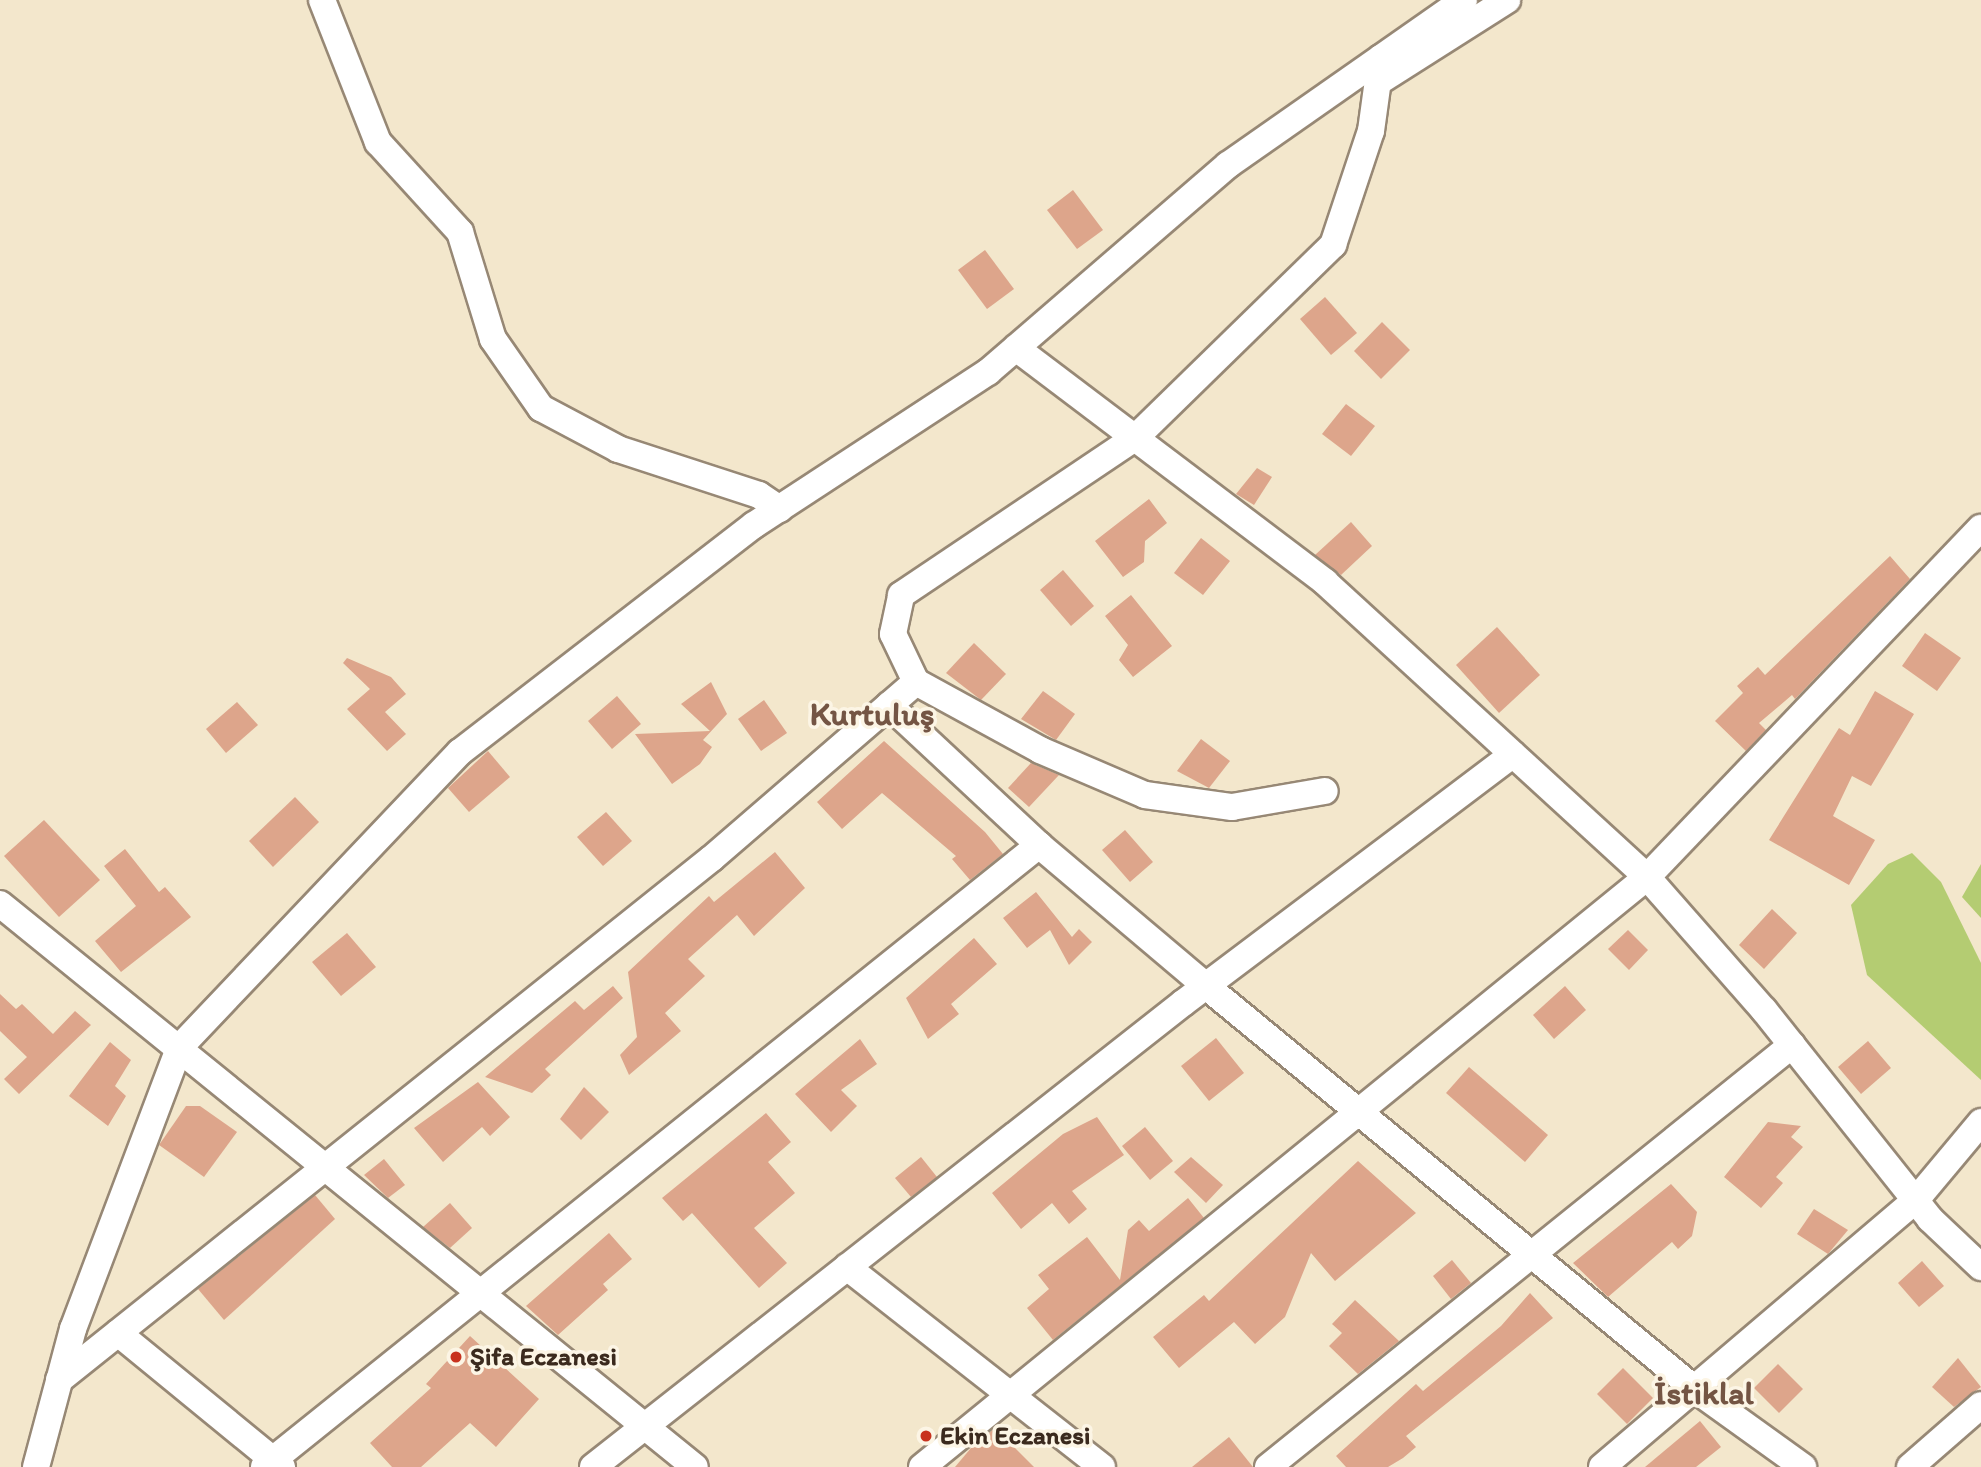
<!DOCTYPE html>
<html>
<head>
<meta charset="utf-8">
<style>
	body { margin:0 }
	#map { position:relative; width:1981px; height:1467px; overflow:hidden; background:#f3e7cc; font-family:Itim,sans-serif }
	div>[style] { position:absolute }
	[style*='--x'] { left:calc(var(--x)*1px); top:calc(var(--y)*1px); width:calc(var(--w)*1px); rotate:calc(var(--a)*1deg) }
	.green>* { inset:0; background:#b4cc72 }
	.building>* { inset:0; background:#dda58b }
	.roads { filter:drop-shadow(2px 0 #978875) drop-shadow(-2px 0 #978875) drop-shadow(0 2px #978875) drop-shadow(0 -2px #978875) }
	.minor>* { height:26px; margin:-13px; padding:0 13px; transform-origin:13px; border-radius:13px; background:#fff }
	.dots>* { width:19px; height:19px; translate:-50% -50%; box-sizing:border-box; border:4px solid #fcf5e5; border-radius:50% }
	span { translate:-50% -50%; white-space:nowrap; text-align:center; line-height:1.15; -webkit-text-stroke:7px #fcf5e5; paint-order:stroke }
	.poi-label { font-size:26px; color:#3b2a1e; font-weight:700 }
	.left { translate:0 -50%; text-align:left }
	.district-label { font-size:33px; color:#745544; font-weight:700 }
</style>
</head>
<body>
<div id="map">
	<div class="green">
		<div style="clip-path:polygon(1912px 853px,1941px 882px,1981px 963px,1981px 1080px,1867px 975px,1851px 905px,1888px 864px)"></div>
		<div style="clip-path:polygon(1981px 864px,1981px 918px,1962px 897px)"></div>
	</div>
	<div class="building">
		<div style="clip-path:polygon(1073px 190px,1103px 230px,1077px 249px,1047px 210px)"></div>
		<div style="clip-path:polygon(985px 250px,1014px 289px,987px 309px,958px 270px)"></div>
		<div style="clip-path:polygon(1325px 297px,1357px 333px,1331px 355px,1300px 319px)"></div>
		<div style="clip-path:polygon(1382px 322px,1410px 350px,1381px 379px,1354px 351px)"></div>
		<div style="clip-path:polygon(1346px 404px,1375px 426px,1351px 456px,1322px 434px)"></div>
		<div style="clip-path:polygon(1257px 468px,1272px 477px,1254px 505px,1236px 494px)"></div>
		<div style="clip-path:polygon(1149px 499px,1167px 523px,1145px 541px,1144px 562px,1123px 577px,1095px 541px)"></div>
		<div style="clip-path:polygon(1351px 522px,1372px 546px,1341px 575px,1315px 555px)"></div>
		<div style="clip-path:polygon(1201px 538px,1230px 561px,1203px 595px,1174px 573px)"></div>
		<div style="clip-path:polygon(1890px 556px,1910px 579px,1795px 699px,1792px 695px,1759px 723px,1766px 730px,1746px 751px,1715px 721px,1743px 693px,1737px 686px,1758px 667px,1765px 675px)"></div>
		<div style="clip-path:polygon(1063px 570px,1094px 606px,1071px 626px,1040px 590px)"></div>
		<div style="clip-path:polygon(1131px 595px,1172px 646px,1133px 677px,1119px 660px,1128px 645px,1105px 616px)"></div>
		<div style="clip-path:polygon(1497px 627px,1540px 675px,1499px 713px,1456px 665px)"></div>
		<div style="clip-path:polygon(1925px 633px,1961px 658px,1937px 691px,1902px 666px)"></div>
		<div style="clip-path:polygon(974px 643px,1006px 674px,981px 700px,946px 673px)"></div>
		<div style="clip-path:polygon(347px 658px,391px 677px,406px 694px,385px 712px,406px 734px,387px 751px,347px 709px,370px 689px,343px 663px)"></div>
		<div style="clip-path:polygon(711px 682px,727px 714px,703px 740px,712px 747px,700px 764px,672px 784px,635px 734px,710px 731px,681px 704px)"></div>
		<div style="clip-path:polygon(1043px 691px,1075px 714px,1056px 740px,1021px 719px)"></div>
		<div style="clip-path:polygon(1875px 691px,1914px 714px,1871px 786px,1852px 776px,1833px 816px,1875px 840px,1849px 885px,1769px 840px,1839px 728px,1850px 735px)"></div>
		<div style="clip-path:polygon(617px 696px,641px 724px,612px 749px,588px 721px)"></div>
		<div style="clip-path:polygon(764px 700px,787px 733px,761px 751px,738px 719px)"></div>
		<div style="clip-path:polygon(237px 702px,258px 725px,226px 753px,206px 729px)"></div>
		<div style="clip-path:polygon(1201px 739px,1230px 761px,1209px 788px,1177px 771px)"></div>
		<div style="clip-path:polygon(884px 741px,985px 832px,1003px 854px,970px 880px,952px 859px,956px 856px,882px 793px,842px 829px,817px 802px)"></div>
		<div style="clip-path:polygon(488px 751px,510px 777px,469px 812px,448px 788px)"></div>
		<div style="clip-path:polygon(1031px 763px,1059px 775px,1029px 807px,1008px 788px)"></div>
		<div style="clip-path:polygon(295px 797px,319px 822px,273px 867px,249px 841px)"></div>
		<div style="clip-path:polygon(606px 812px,632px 841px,603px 866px,577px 837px)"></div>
		<div style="clip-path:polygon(44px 820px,100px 880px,59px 917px,4px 856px)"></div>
		<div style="clip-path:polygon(1125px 830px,1153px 862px,1130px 882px,1102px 850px)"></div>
		<div style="clip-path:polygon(125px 849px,159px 892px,165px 887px,191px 917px,121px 972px,95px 941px,136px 906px,104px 866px)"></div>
		<div style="clip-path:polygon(775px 852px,805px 888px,754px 936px,737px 915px,688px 959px,705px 976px,665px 1013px,681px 1031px,629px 1075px,620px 1055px,637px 1037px,628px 972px,709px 896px,714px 902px)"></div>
		<div style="clip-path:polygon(1036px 892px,1072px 937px,1079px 929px,1092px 942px,1069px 965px,1050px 930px,1027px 948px,1003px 918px)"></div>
		<div style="clip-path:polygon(1772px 909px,1797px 933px,1764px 969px,1739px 945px)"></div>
		<div style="clip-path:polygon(1628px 930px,1648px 950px,1629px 970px,1608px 949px)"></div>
		<div style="clip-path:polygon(347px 933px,376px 967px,341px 996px,312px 962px)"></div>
		<div style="clip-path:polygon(974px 938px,997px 964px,951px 1004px,959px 1014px,928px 1039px,906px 998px)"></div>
		<div style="clip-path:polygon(613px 986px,623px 998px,545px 1069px,551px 1075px,532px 1093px,485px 1077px,575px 1001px,584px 1010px)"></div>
		<div style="clip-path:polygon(1565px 986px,1586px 1010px,1554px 1039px,1533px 1015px)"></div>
		<div style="clip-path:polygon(0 994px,16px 1009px,22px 1004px,53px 1034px,75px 1011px,91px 1025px,19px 1094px,4px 1079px,27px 1057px,0 1031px)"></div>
		<div style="clip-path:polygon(1216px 1038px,1244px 1073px,1209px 1101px,1181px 1066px)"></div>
		<div style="clip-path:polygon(860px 1039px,877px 1064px,841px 1090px,857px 1106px,831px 1132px,795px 1094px)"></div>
		<div style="clip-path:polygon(1868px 1041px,1891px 1068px,1861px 1094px,1838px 1067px)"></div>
		<div style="clip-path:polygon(110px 1042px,131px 1060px,115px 1086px,126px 1096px,108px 1126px,69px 1096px)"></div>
		<div style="clip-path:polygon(1469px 1067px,1548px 1135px,1525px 1162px,1446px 1093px)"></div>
		<div style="clip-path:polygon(478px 1082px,510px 1117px,490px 1136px,482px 1127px,443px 1162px,414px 1128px)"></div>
		<div style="clip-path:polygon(584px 1087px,609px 1112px,581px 1140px,560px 1119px)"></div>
		<div style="clip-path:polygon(186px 1106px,200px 1106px,237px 1132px,204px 1177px,159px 1145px)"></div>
		<div style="clip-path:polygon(766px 1113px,791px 1142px,768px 1162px,795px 1193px,754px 1228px,787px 1263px,759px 1288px,692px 1213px,683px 1221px,662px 1198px)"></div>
		<div style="clip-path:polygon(1097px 1117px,1124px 1155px,1072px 1191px,1087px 1209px,1069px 1224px,1052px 1203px,1021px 1229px,992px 1193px,1063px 1134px)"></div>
		<div style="clip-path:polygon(1768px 1122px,1801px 1126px,1791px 1137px,1803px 1147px,1776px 1177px,1783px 1183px,1761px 1208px,1724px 1177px)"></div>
		<div style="clip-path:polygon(1145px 1127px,1173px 1161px,1150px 1180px,1122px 1146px)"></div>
		<div style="clip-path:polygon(921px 1157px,937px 1177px,911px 1197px,895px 1178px)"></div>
		<div style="clip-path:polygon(1191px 1157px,1223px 1185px,1206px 1203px,1174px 1172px)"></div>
		<div style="clip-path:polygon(384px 1159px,405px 1185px,388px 1198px,364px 1175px)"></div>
		<div style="clip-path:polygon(1358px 1161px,1416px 1213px,1335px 1281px,1311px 1253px,1285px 1317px,1255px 1344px,1234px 1322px,1179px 1368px,1153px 1337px,1204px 1295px,1209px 1301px)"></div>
		<div style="clip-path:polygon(1671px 1184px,1697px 1212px,1692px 1236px,1678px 1249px,1672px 1242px,1608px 1297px,1573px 1263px)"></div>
		<div style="clip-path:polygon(315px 1195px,335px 1219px,224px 1320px,198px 1289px)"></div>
		<div style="clip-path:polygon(1188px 1198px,1204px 1218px,1053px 1340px,1027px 1308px,1049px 1289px,1038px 1275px,1087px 1237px,1120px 1280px,1128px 1230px,1139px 1220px,1149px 1231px)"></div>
		<div style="clip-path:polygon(450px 1203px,472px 1228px,450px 1248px,423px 1227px)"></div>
		<div style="clip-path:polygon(1814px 1209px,1848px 1230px,1828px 1254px,1797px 1234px)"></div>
		<div style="clip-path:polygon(609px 1233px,632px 1259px,603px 1284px,608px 1290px,558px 1335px,526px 1306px)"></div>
		<div style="clip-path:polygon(1452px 1260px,1471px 1283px,1451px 1299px,1433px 1276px)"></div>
		<div style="clip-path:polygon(1922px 1261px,1944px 1286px,1919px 1307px,1898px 1283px)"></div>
		<div style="clip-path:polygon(1530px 1293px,1553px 1318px,1406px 1436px,1416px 1447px,1403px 1458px,1388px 1467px,1346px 1467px,1336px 1456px,1416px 1384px,1423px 1391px,1501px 1326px)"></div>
		<div style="clip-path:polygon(1355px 1300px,1399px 1341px,1358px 1374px,1329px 1346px,1342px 1333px,1332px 1324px)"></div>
		<div style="clip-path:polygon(470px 1336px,539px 1399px,496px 1447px,470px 1423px,421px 1467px,392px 1467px,370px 1443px,431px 1388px,426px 1384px)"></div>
		<div style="clip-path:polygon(1958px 1358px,1981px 1387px,1954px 1407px,1932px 1387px)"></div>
		<div style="clip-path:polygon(1778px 1364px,1803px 1389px,1779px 1413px,1754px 1388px)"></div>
		<div style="clip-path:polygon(1623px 1368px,1653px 1398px,1627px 1424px,1597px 1394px)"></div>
		<div style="clip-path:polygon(1700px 1421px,1721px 1447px,1696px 1467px,1645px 1467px)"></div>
		<div style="clip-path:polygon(995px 1428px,1034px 1467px,955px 1467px,971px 1448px)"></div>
		<div style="clip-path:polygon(1229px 1437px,1253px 1467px,1192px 1467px)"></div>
	</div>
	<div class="roads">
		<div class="minor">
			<div style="--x:322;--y:0;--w:153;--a:68.5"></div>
			<div style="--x:378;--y:142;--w:122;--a:47.7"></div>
			<div style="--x:460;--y:232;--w:112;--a:72.9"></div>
			<div style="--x:493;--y:339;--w:84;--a:55.2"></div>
			<div style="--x:541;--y:408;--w:87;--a:28"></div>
			<div style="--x:618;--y:449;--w:148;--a:18.1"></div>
			<div style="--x:759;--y:495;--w:25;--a:34"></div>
			<div style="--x:1378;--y:82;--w:153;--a:-32.4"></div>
			<div style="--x:1016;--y:348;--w:388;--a:37.1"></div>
			<div style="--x:1325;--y:582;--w:437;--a:42.5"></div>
			<div style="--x:1647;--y:877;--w:177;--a:48.7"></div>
			<div style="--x:1764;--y:1010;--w:267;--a:51.5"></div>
			<div style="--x:1930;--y:1219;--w:70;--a:43.3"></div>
			<div style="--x:916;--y:682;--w:141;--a:28.7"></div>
			<div style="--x:1040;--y:750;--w:114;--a:23.2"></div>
			<div style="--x:1145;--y:795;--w:88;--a:7.9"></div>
			<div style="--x:1232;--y:807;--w:94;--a:-9.8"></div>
			<div style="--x:889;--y:705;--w:205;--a:43"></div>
			<div style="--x:1039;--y:845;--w:219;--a:40.2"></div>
			<div style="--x:1206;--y:986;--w:635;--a:39.51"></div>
			<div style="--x:1696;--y:1390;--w:132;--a:35.7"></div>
			<div style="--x:0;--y:904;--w:894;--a:39.01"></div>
			<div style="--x:847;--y:1267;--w:324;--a:38.1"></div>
			<div style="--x:118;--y:1333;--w:212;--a:39.3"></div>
			<div style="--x:59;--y:1380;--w:835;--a:-38.63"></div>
			<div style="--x:711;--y:859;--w:271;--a:-40.8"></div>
			<div style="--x:916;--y:682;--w:53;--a:-115.6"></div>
			<div style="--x:893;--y:634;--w:40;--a:-78"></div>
			<div style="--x:901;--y:595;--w:282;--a:-33.9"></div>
			<div style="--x:1135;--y:438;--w:277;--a:-44.3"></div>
			<div style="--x:1333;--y:245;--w:120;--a:-71.6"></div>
			<div style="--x:1371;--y:131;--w:74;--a:-82.2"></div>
			<div style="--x:36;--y:1467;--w:143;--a:-75"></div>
			<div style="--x:73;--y:1329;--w:300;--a:-69.3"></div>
			<div style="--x:179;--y:1048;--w:408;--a:-46.5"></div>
			<div style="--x:460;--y:752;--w:371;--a:-37.7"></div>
			<div style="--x:754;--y:525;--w:280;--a:-33.2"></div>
			<div style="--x:988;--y:372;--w:317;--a:-40.8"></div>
			<div style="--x:1228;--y:165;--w:288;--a:-35"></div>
			<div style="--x:264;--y:1467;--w:994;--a:-38.75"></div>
			<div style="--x:593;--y:1467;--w:751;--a:-38.18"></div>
			<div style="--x:1183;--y:1003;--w:413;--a:-37"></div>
			<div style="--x:922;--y:1467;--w:935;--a:-39.14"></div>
			<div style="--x:1647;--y:877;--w:483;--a:-46.3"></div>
			<div style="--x:1268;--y:1467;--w:673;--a:-38.85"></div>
			<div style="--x:1602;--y:1467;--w:411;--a:-40.4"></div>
			<div style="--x:1915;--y:1201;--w:103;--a:-50.1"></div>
			<div style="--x:1910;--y:1467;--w:94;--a:-41.1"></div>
		</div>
	</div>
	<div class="dots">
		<div style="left:456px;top:1357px;background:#c8321e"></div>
		<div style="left:926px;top:1436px;background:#c8321e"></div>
	</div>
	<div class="poi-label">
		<span class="left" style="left:470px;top:1357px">Şifa Eczanesi</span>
		<span class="left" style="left:940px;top:1436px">Ekin Eczanesi</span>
	</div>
	<div class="district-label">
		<span style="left:872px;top:714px">Kurtuluş</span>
		<span style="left:1704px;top:1393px">İstiklal</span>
	</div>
</div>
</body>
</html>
